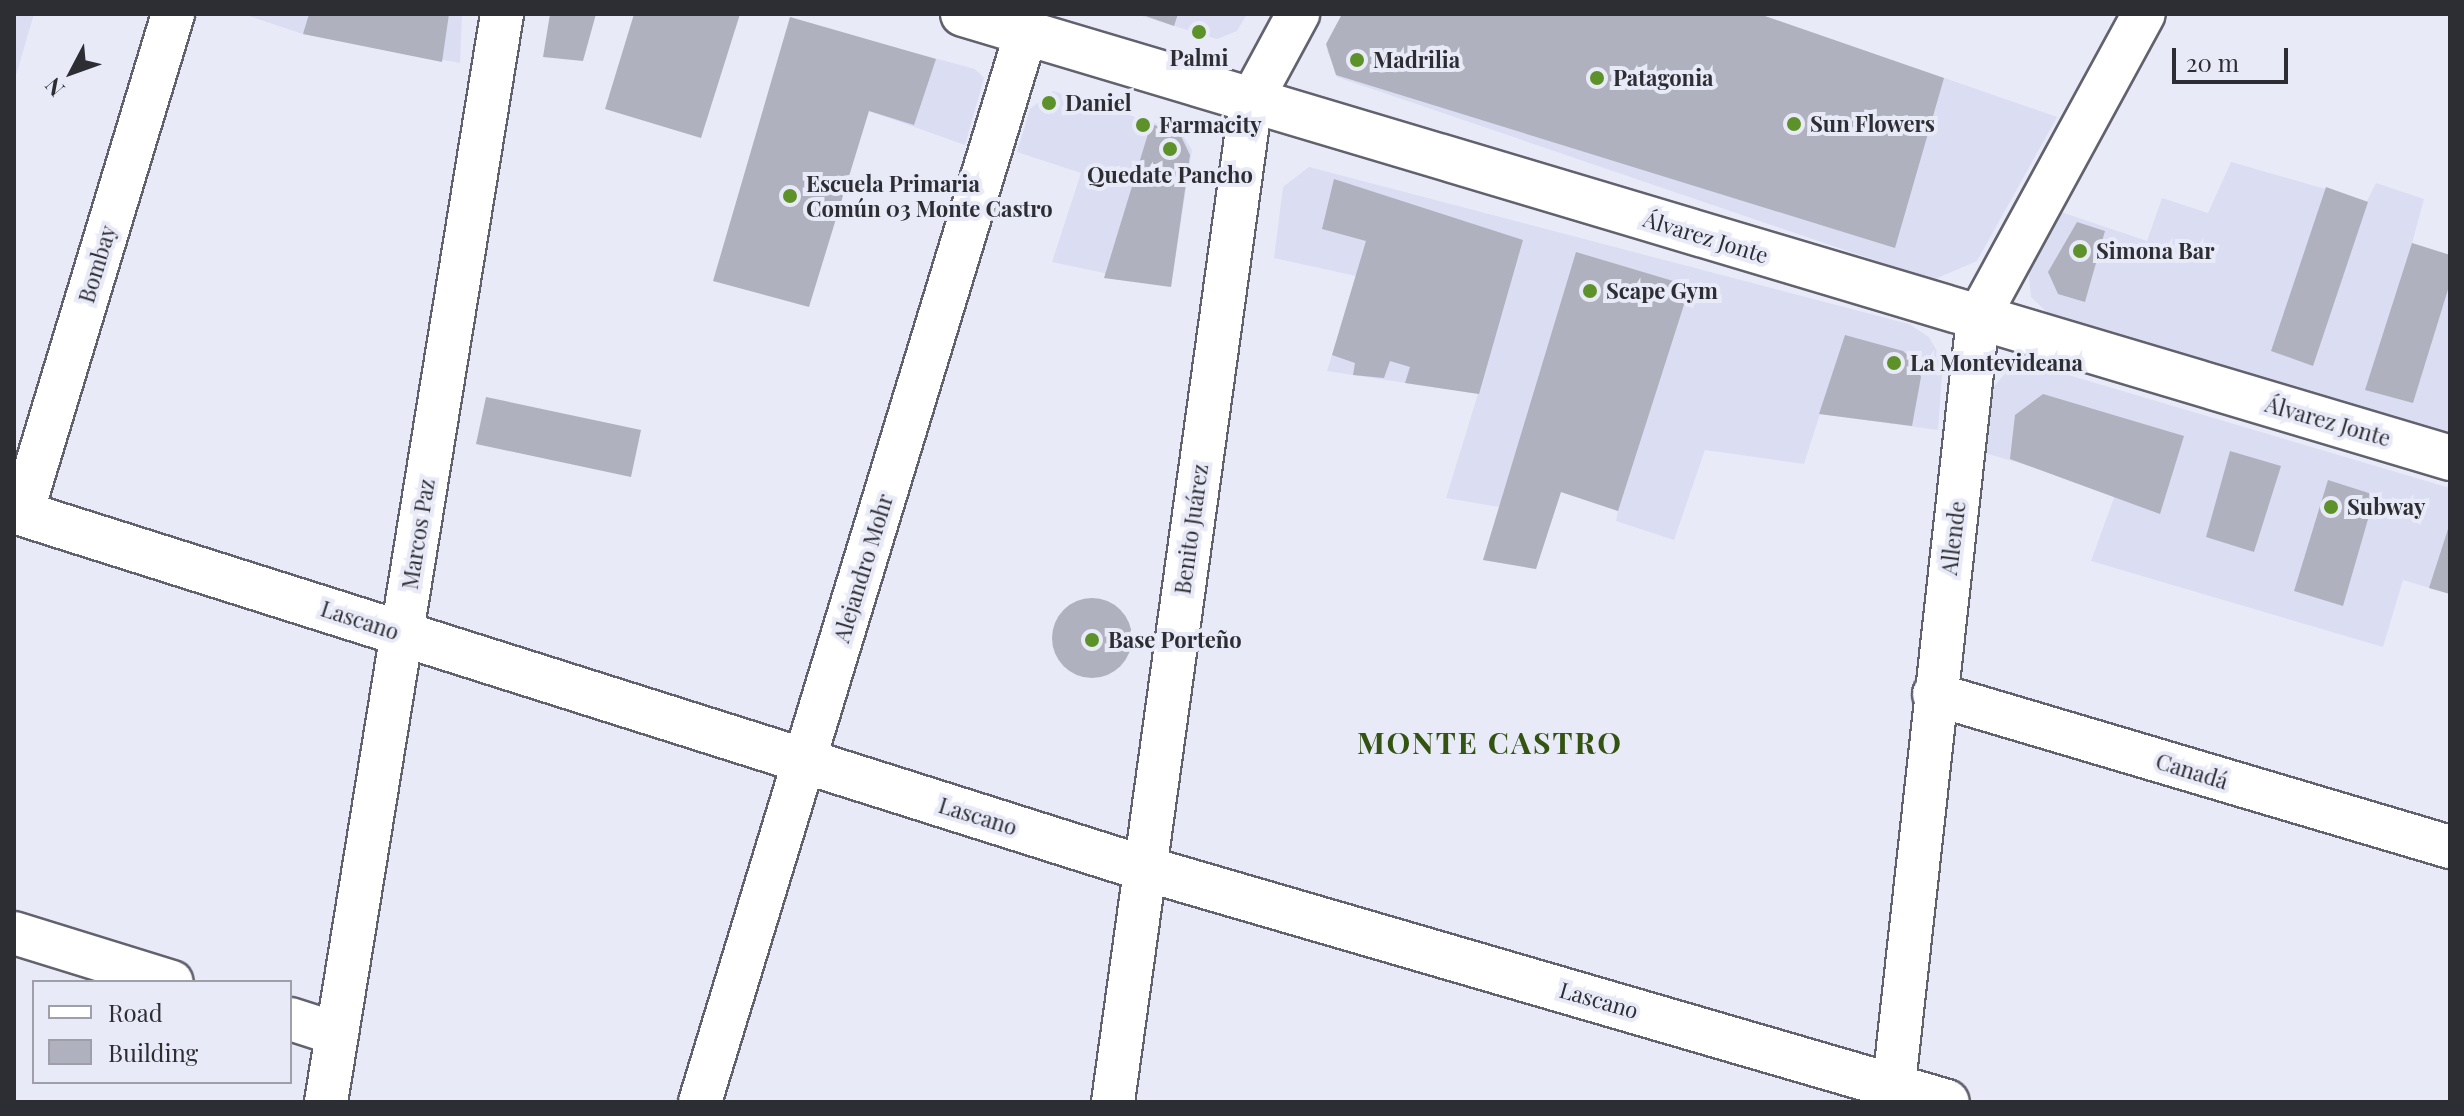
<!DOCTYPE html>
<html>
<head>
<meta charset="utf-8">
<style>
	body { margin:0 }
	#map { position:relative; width:2464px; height:1116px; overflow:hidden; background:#e9eaf8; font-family:"Playfair Display",serif }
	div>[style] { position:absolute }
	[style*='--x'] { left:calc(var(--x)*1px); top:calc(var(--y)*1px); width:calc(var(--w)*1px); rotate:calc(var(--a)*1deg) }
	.built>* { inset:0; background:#dbddf2 }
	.building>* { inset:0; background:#b0b1be }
	.round { border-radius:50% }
	.roads { filter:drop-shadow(2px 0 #62626e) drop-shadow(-2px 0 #62626e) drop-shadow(0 2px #62626e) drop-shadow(0 -2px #62626e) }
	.minor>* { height:42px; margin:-21px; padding:0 21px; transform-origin:21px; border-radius:21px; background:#fff }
	.tertiary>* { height:44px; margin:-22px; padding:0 22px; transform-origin:22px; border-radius:22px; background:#fff }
	.dots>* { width:22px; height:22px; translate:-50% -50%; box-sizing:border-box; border:4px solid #e9eaf8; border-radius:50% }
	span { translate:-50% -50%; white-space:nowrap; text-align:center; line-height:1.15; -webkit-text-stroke:8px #e9eaf8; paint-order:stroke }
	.poi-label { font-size:22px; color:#2d2e33; font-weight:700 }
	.left { translate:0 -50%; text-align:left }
	.street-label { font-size:22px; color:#2d2e33 }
	.district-label { font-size:30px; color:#325311; font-weight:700; letter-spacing:2px }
	.frame { position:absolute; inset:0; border:16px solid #2d2e33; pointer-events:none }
	.legend { position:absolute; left:32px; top:980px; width:260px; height:104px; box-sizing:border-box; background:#e9eaf8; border:2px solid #9e9fa9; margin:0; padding:10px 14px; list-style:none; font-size:24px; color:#2d2e33 }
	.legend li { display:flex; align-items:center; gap:16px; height:40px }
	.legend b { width:40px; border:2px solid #9e9fa9 }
	.north { position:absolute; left:32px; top:32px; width:80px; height:80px; -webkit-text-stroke:6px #e9eaf8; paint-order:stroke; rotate:229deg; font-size:22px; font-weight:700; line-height:32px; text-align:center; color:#2d2e33 }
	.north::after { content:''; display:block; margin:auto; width:28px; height:36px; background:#2d2e33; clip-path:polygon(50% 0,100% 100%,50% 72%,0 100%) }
	.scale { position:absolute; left:2172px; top:48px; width:116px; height:36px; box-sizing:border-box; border:4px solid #2d2e33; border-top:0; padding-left:10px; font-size:24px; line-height:28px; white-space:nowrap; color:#2d2e33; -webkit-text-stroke:6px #e9eaf8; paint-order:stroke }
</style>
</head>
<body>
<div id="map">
	<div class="built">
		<div style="clip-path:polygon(14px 14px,34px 14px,14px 82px)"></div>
		<div style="clip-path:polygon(243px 14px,462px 14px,460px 63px,303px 34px)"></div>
		<div style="clip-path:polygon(1135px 14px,1247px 14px,1237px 31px,1217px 39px)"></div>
		<div style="clip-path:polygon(1345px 14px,1759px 14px,2057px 117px,1977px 261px,1933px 280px,1337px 77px,1327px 50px)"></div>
		<div style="clip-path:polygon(889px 46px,975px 69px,984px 78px,965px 145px,869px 111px)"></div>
		<div style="clip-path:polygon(1053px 91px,1180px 131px,1192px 150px,1171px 287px,1052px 262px,1081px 173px,1017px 152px,1030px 109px)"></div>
		<div style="clip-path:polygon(2231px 162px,2367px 201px,2376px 183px,2424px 199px,2412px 243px,2450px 255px,2450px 439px,2054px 319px,2031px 297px,2028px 267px,2058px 211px,2147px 241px,2162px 198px,2208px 213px)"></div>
		<div style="clip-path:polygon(1309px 167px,1909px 324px,1929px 337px,1943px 362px,1938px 430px,1820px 414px,1804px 464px,1705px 450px,1674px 540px,1616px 521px,1618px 511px,1561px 492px,1536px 569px,1483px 560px,1499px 507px,1446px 498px,1478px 394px,1327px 371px,1356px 276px,1274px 258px,1283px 187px)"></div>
		<div style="clip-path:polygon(2028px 363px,2450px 488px,2450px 594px,2403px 580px,2383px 647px,2091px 561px,2116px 492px,1982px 452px,1992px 389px,2008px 370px)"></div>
	</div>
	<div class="building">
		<div style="clip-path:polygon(309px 14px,449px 14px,442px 62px,303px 34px)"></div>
		<div style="clip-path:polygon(550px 14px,596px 14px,583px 61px,543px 57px)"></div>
		<div style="clip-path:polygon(634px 14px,740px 14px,701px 138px,605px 109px)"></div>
		<div style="clip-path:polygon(1140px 14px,1178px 14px,1174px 26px)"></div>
		<div style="clip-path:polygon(1342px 14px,1759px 14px,1944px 78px,1895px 248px,1336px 75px,1326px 44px)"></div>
		<div style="clip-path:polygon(790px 17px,936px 59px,914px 125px,869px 111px,809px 307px,713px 281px)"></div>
		<div style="clip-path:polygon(1151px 124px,1180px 134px,1190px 155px,1171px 287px,1104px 278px)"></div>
		<div style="clip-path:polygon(1334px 179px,1523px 240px,1479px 394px,1405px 383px,1410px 367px,1390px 361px,1384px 378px,1353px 375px,1355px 363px,1332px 355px,1366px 241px,1322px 229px)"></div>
		<div style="clip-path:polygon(2326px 187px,2368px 202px,2313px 366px,2271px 351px)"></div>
		<div style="clip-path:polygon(2077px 222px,2105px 231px,2085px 302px,2058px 294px,2048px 272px)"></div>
		<div style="clip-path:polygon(2412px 243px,2450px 255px,2450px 283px,2413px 403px,2365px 390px)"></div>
		<div style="clip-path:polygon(1576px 252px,1690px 286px,1618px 511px,1561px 492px,1536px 569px,1483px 560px)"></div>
		<div style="clip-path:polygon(1845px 335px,1903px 351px,1915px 362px,1921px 377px,1912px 426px,1819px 414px)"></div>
		<div style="clip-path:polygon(2043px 394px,2184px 436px,2160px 514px,2010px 459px,2015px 415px)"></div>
		<div style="clip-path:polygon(486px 397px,641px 430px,631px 477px,476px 444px)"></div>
		<div style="clip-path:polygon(2230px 451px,2281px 466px,2254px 552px,2206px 537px)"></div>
		<div style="clip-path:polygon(2328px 480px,2375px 495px,2343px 606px,2294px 591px)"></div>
		<div style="clip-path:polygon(2449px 526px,2450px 526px,2450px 594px,2429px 588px)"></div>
		<div class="round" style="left:1052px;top:598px;width:80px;height:80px"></div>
	</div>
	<div class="roads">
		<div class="minor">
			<div style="--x:22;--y:513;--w:521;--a:-73.16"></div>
			<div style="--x:1934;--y:694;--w:538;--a:16.52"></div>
			<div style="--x:14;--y:933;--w:165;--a:17.2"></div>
			<div style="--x:290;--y:1019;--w:49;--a:17.7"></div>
			<div style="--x:326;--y:1102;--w:1102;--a:-80.81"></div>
			<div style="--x:700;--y:1102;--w:1118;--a:-73.04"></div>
			<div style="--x:1113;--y:1102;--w:1010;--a:-82.15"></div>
			<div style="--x:1251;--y:101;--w:99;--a:-61.6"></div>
			<div style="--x:1892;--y:1102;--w:789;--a:-83.74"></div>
			<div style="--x:1978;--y:318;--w:346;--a:-61.4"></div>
		</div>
		<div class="tertiary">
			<div style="--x:963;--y:14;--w:1552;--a:16.62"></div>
			<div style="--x:14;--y:511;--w:1184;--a:17.55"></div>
			<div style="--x:1143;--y:868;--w:837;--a:16.23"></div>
		</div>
	</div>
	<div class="dots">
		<div style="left:1199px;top:32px;background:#5d912a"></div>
		<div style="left:1357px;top:60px;background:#5d912a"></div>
		<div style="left:1597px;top:78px;background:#5d912a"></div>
		<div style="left:1049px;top:103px;background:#5d912a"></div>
		<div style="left:1794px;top:124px;background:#5d912a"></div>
		<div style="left:1143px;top:125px;background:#5d912a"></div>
		<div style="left:1170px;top:149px;background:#5d912a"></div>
		<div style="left:790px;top:196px;background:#5d912a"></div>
		<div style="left:2080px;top:251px;background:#5d912a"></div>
		<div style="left:1590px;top:291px;background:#5d912a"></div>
		<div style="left:1894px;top:363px;background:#5d912a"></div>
		<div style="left:2331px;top:507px;background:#5d912a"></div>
		<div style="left:1092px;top:640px;background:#5d912a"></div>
	</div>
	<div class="poi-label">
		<span style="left:1199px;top:58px">Palmi</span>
		<span class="left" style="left:1373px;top:60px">Madrilia</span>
		<span class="left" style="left:1613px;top:78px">Patagonia</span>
		<span class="left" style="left:1065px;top:103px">Daniel</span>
		<span class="left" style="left:1810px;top:124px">Sun Flowers</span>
		<span class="left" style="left:1159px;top:125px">Farmacity</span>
		<span style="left:1170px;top:175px">Quedate Pancho</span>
		<span class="left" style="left:806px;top:196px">Escuela Primaria<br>Común 03 Monte Castro</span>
		<span class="left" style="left:2096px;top:251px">Simona Bar</span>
		<span class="left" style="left:1606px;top:291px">Scape Gym</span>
		<span class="left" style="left:1910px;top:363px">La Montevideana</span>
		<span class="left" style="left:2347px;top:507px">Subway</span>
		<span class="left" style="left:1108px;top:640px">Base Porteño</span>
	</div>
	<div class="street-label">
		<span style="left:1706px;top:237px;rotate:17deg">Álvarez Jonte</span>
		<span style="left:97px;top:264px;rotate:-73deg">Bombay</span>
		<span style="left:2328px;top:421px;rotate:16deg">Álvarez Jonte</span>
		<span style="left:1191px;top:529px;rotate:-82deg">Benito Juárez</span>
		<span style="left:418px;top:534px;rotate:-81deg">Marcos Paz</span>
		<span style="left:1953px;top:538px;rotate:-83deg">Allende</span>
		<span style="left:863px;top:568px;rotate:-73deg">Alejandro Mohr</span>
		<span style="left:360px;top:620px;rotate:18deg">Lascano</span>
		<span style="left:2192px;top:771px;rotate:17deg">Canadá</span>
		<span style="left:978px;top:816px;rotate:17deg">Lascano</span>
		<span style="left:1599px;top:1000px;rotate:16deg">Lascano</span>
	</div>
	<div class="district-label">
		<span style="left:1490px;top:742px">MONTE CASTRO</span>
	</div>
	<div class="frame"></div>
	<ul class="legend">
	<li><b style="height:10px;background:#fff"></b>Road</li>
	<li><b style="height:22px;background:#b0b1be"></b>Building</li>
	</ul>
	<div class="north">N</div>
	<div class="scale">20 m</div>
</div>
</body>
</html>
